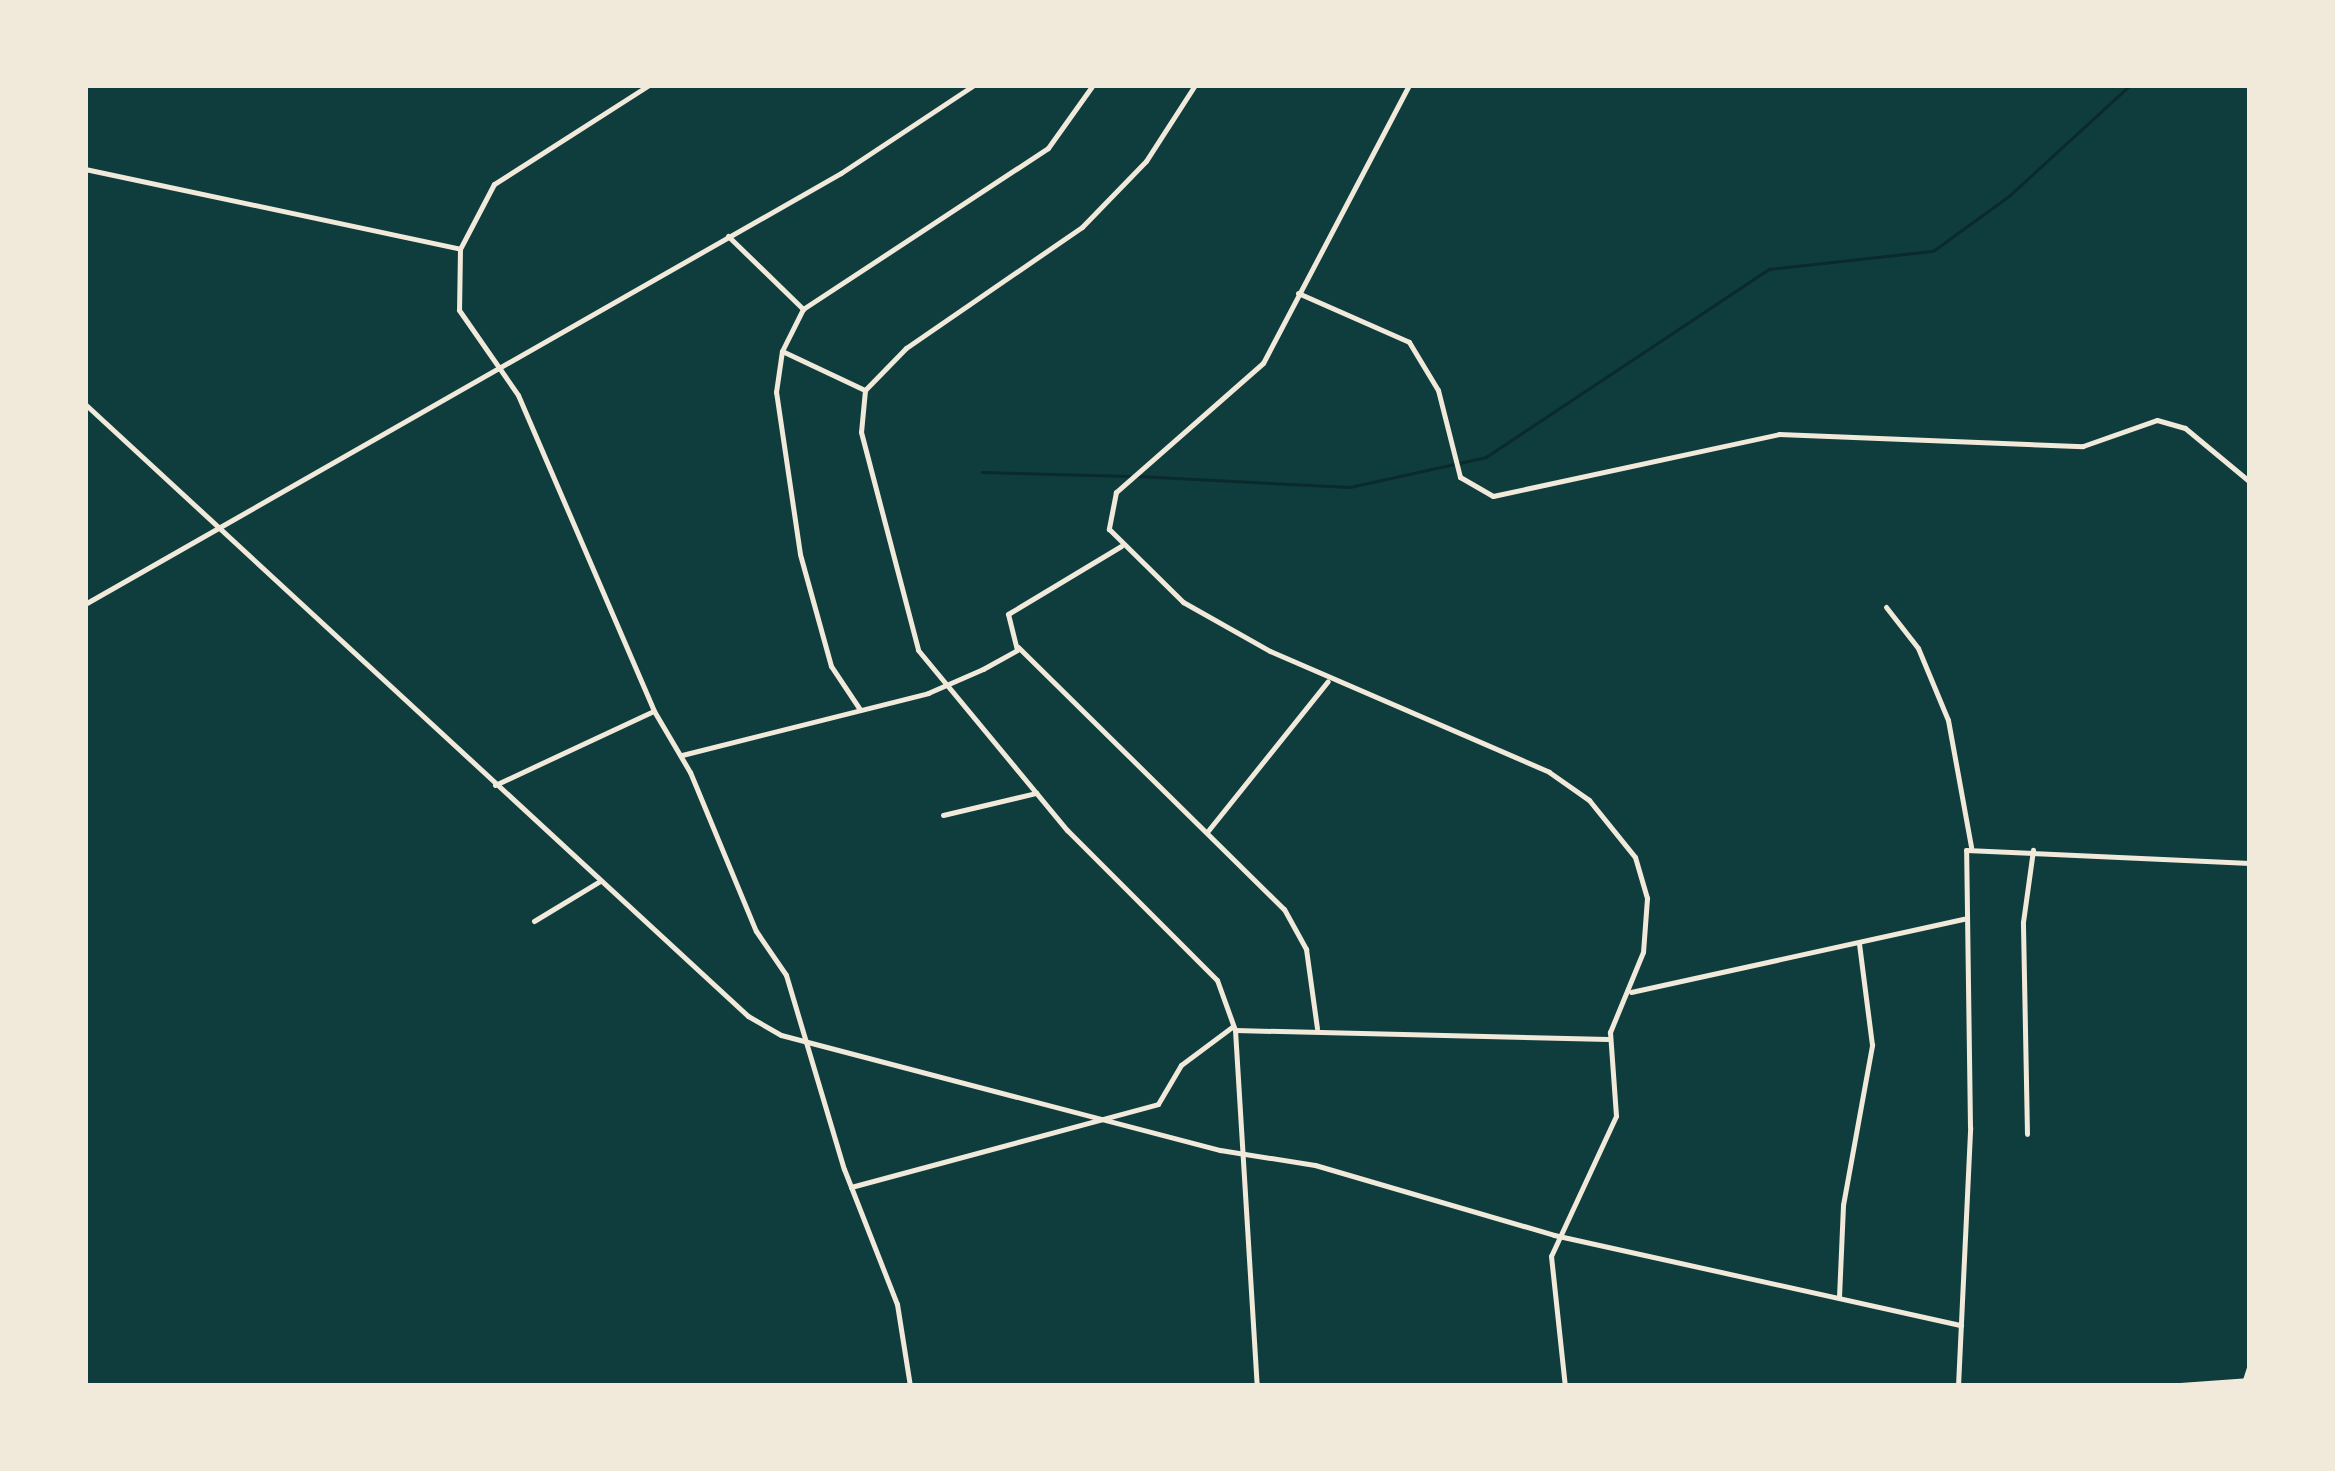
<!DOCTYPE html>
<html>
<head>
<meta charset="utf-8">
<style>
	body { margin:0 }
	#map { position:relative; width:2335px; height:1471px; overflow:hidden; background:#0f3d3e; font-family:"IBM Plex Sans",sans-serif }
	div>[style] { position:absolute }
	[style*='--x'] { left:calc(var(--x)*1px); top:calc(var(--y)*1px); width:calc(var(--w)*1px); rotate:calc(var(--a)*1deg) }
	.stream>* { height:2.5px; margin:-1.25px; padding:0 1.25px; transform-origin:1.25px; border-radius:1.25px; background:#0a2a2b }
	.minor>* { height:5px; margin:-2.5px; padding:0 2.5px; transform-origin:2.5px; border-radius:2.5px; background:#f1e9da }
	span { translate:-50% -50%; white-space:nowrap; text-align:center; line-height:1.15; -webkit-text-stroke:9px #f1e9da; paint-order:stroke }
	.frame { position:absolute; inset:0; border:88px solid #f1e9da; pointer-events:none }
</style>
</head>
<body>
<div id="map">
	<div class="stream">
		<div style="--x:982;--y:472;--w:148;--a:1.5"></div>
		<div style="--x:1138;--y:476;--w:212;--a:3"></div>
		<div style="--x:1350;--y:487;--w:139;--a:-12.4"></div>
		<div style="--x:1486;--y:457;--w:340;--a:-33.6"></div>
		<div style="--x:1769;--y:269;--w:165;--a:-6.3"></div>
		<div style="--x:1933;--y:251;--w:94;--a:-35.9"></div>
		<div style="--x:2009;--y:196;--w:164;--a:-42.5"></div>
	</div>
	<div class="minor">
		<div style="--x:649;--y:85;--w:184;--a:147.4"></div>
		<div style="--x:494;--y:184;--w:73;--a:117.6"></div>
		<div style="--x:460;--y:249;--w:61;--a:90.9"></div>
		<div style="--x:459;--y:310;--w:103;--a:55.2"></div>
		<div style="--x:518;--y:395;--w:344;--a:66.7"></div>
		<div style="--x:654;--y:711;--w:71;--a:59.5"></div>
		<div style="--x:690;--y:772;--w:172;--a:67.5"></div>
		<div style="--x:756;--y:931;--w:53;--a:55.7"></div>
		<div style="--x:786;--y:975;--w:202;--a:73.4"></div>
		<div style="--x:844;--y:1169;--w:145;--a:68.6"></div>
		<div style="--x:897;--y:1304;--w:83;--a:81"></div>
		<div style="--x:1195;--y:85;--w:90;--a:122.8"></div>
		<div style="--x:1146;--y:161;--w:92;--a:134.1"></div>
		<div style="--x:1082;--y:227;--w:214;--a:145.5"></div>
		<div style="--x:906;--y:348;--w:59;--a:134.3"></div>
		<div style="--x:865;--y:390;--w:42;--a:95.4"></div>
		<div style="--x:861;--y:432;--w:225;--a:75.3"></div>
		<div style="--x:918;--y:650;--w:234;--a:50.4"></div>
		<div style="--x:1067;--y:830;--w:212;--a:45"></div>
		<div style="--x:1217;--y:980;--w:53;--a:70.2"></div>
		<div style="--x:1235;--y:1030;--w:373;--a:1.4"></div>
		<div style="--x:1409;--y:85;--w:314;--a:117.7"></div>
		<div style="--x:1263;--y:363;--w:196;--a:138.7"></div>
		<div style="--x:1116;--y:492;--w:38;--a:101"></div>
		<div style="--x:1109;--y:529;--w:104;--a:44.6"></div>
		<div style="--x:1183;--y:602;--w:100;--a:29.4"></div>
		<div style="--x:1270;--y:651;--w:304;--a:23.4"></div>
		<div style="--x:1549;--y:772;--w:49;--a:35"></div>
		<div style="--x:1589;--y:800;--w:73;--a:51.1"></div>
		<div style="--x:1635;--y:857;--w:43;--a:73.7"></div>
		<div style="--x:1647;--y:898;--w:54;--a:94.2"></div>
		<div style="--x:1643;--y:952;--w:87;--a:112.4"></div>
		<div style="--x:1610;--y:1032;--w:84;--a:85.9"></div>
		<div style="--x:1616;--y:1116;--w:154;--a:114.9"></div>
		<div style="--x:1551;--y:1256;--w:131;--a:83.9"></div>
		<div style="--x:85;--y:169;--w:383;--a:12"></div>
		<div style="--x:728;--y:236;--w:105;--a:44.2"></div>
		<div style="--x:1298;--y:293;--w:121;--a:23.8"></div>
		<div style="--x:1409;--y:342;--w:56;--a:58.9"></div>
		<div style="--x:1438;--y:390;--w:90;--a:75.8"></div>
		<div style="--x:1460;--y:477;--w:38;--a:30"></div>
		<div style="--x:1493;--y:496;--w:293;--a:-12.2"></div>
		<div style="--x:1779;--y:434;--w:304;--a:2.3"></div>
		<div style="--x:2083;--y:446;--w:78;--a:-19.4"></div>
		<div style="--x:2157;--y:420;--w:29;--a:16"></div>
		<div style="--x:2185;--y:428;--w:85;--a:39.7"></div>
		<div style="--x:782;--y:351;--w:92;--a:25.2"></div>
		<div style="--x:85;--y:404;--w:902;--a:42.71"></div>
		<div style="--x:748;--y:1016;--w:38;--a:30"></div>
		<div style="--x:781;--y:1035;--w:454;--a:14.7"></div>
		<div style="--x:1220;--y:1150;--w:96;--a:9"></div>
		<div style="--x:1315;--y:1165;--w:249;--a:16.3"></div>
		<div style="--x:1554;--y:1235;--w:417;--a:12.5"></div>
		<div style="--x:85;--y:604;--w:870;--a:-29.69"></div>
		<div style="--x:841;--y:173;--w:159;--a:-33.5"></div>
		<div style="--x:1886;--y:607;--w:52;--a:52"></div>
		<div style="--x:1918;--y:648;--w:78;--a:67.4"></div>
		<div style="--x:1948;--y:720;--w:129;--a:79.7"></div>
		<div style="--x:1018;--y:647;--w:373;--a:44.6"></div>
		<div style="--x:1284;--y:909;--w:46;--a:61.2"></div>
		<div style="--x:1306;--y:949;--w:80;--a:82.1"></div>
		<div style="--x:859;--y:708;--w:50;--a:-123.7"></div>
		<div style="--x:831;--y:666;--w:116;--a:-105.5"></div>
		<div style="--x:800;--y:554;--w:164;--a:-98.4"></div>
		<div style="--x:776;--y:392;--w:41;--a:-81.7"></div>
		<div style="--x:782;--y:351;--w:47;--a:-63.4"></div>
		<div style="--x:803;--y:309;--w:293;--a:-33.3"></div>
		<div style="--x:1048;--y:148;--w:77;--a:-54.5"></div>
		<div style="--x:682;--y:755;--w:254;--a:-14.1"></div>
		<div style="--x:928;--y:693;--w:60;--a:-23.6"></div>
		<div style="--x:983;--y:669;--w:39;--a:-29"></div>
		<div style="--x:1017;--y:650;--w:37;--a:-104"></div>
		<div style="--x:1008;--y:614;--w:132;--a:-31"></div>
		<div style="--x:495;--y:785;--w:175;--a:-25"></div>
		<div style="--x:943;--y:815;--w:96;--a:-13.3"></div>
		<div style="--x:1207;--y:832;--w:193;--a:-51.3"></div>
		<div style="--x:534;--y:921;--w:77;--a:-31.2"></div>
		<div style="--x:1631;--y:992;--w:341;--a:-12.4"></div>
		<div style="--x:1235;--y:1030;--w:357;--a:86.5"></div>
		<div style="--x:2027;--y:1134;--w:212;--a:-91.1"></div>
		<div style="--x:2023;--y:922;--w:73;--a:-82.1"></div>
		<div style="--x:851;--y:1187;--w:318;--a:-15.1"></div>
		<div style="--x:1158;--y:1104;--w:45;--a:-59.5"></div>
		<div style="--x:1181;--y:1065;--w:64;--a:-36.7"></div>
		<div style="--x:1839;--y:1297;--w:92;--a:-87.5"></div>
		<div style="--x:1843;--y:1205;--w:163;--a:-79.7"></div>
		<div style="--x:1872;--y:1045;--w:103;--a:-97.3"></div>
		<div style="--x:1958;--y:1386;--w:259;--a:-87.3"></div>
		<div style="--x:1970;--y:1127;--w:277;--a:-90.8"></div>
		<div style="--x:1966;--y:850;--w:284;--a:2.6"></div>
		<div style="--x:2166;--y:1386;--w:84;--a:-4.1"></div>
		<div style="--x:2243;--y:1386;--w:23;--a:-72"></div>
	</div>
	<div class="frame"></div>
</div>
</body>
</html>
